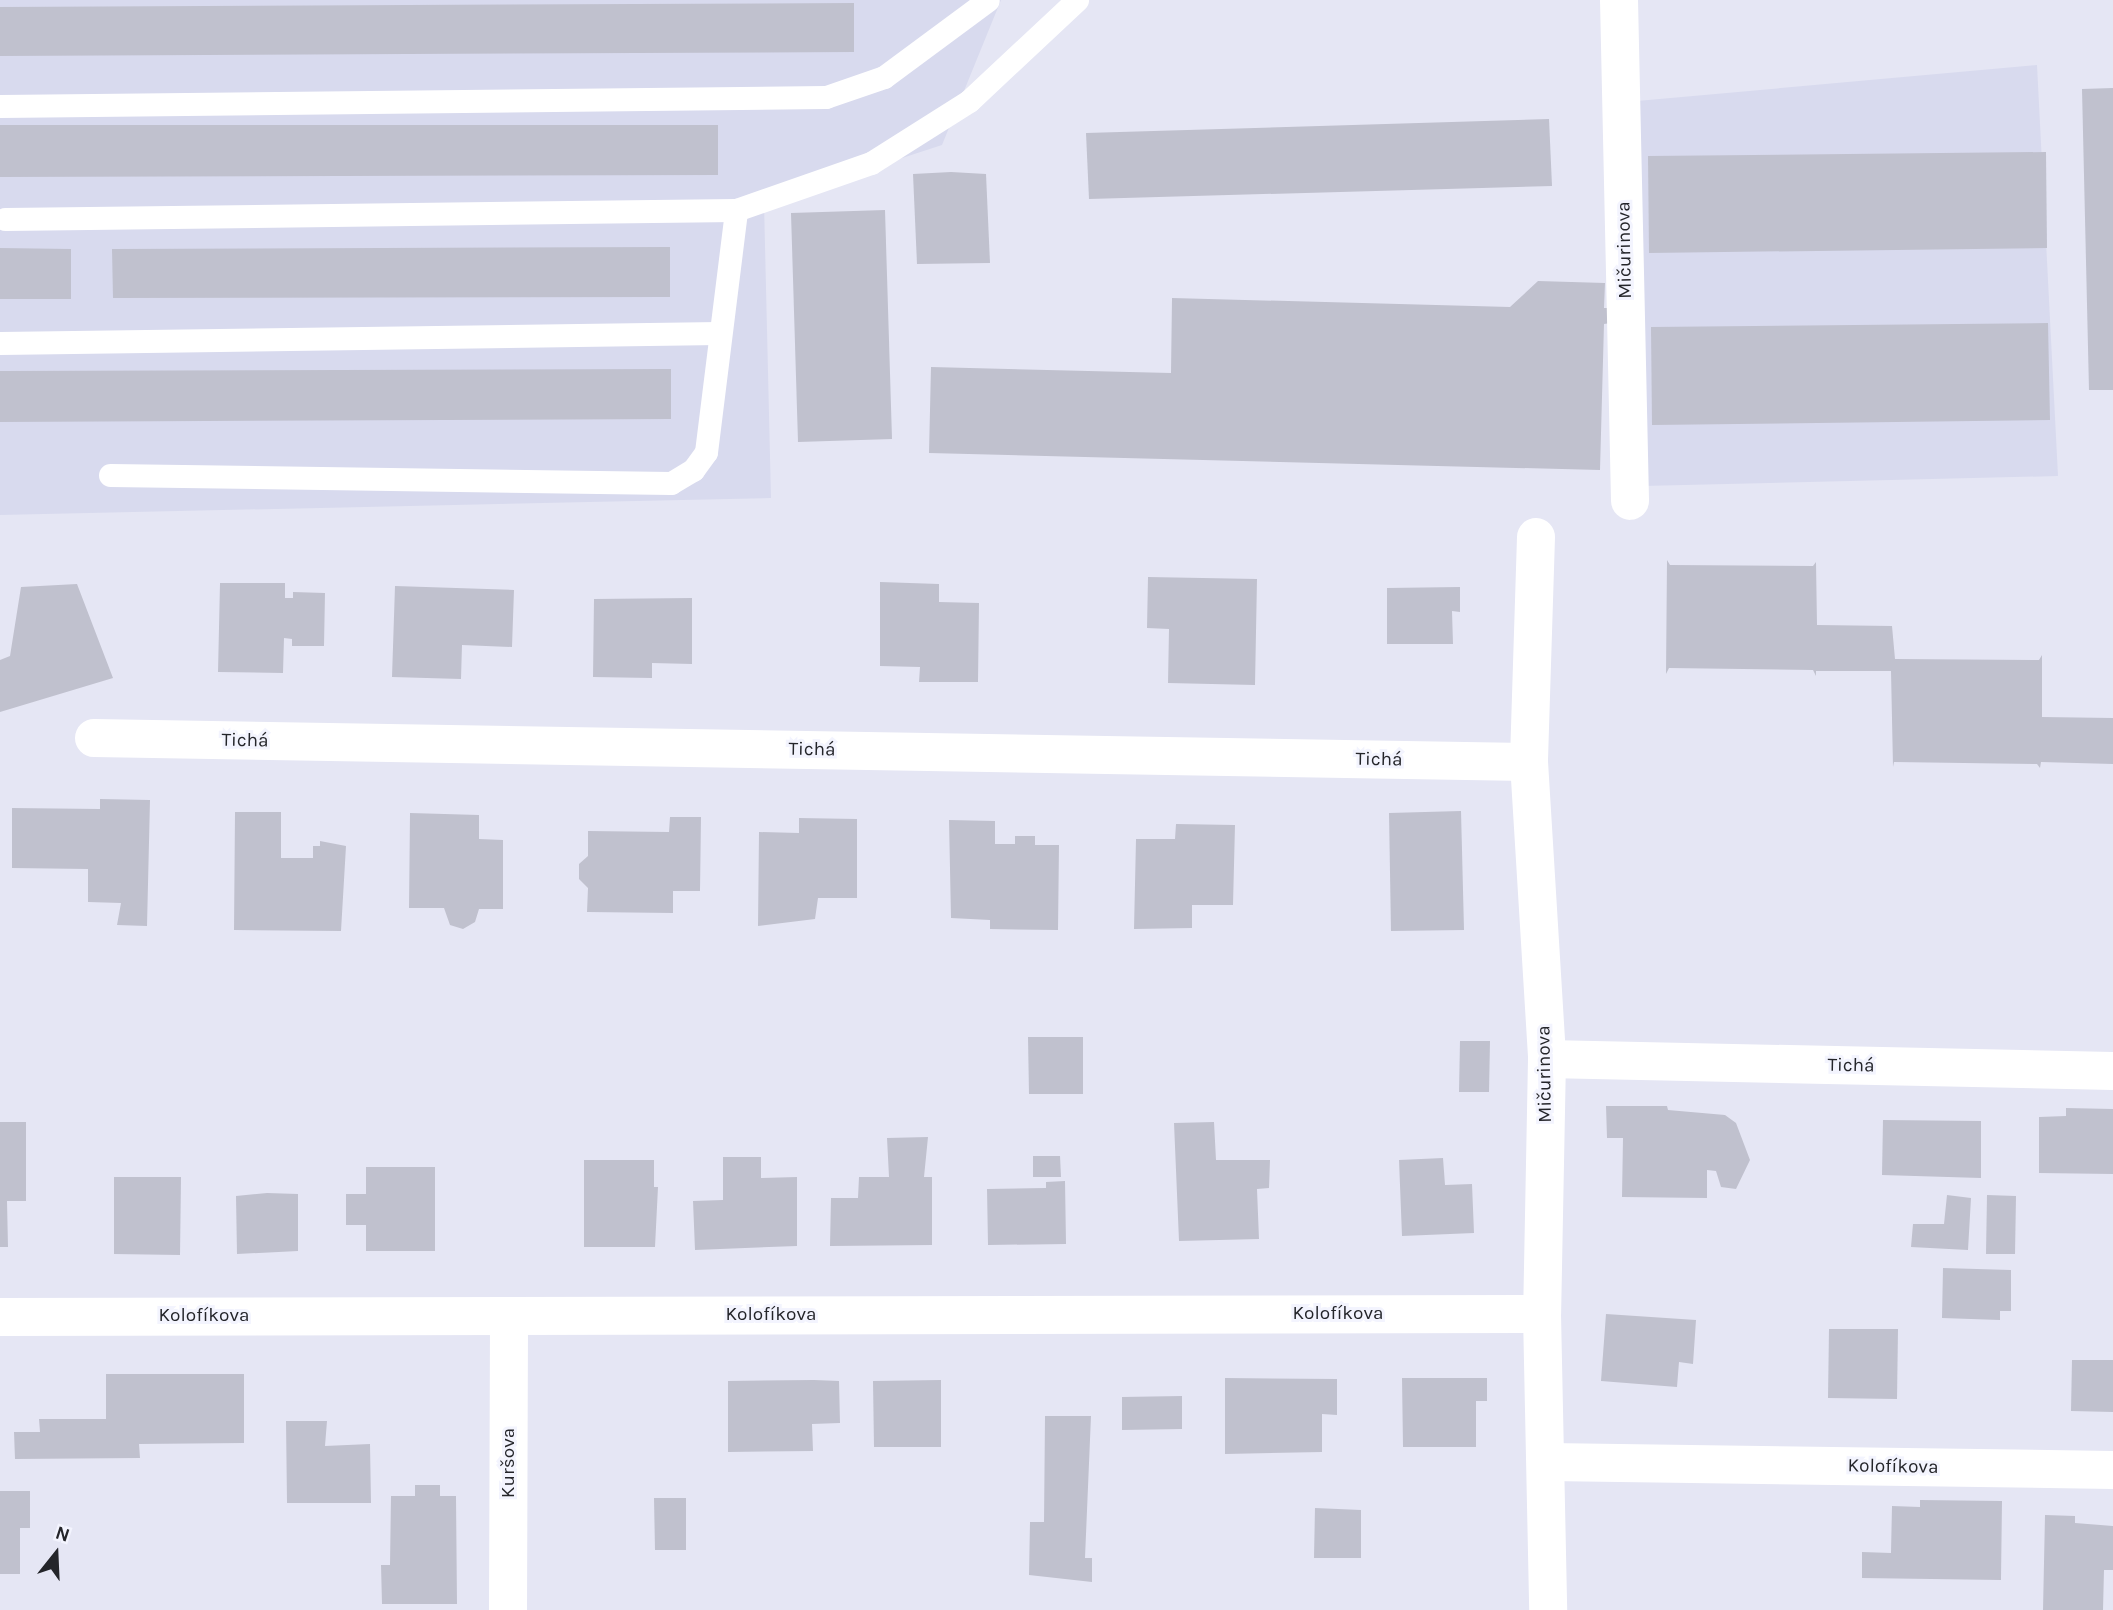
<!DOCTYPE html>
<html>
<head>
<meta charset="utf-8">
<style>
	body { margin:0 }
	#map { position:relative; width:2113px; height:1610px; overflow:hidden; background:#e5e6f4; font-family:Karla,sans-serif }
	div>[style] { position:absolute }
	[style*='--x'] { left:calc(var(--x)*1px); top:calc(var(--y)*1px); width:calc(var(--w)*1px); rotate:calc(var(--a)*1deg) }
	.built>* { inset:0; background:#d8daee }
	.building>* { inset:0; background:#c0c1ce }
	.service>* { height:23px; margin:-11.5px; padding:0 11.5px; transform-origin:11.5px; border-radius:11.5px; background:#fff }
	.minor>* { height:38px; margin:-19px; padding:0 19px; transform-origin:19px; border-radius:19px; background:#fff }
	span { translate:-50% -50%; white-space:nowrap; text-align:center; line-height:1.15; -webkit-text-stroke:6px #f3f4fe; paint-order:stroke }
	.street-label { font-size:19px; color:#24252a }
	.north { position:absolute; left:21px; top:1519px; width:70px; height:70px; -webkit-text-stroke:5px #f3f4fe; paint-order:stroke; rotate:18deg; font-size:19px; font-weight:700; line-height:28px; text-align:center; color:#24252a }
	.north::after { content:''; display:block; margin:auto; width:24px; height:32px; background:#24252a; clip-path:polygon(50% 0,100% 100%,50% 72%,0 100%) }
</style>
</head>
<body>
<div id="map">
	<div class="built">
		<div style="clip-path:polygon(0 0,1001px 0,942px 145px,764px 203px,771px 498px,0 515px)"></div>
		<div style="clip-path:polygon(2037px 65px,2058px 476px,1642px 486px,1637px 101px)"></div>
	</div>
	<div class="building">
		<div style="clip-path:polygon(854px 3px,854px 52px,0 56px,0 7px)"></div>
		<div style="clip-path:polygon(2113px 88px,2113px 390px,2089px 390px,2082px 89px)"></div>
		<div style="clip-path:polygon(1549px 119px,1552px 186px,1089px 199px,1086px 133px)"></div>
		<div style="clip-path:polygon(0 125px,718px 125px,718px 175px,0 177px)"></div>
		<div style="clip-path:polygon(2046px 152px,2047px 248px,1649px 253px,1648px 156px)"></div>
		<div style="clip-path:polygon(951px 172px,986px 174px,990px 263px,917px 264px,913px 174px)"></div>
		<div style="clip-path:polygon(885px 210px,892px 439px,798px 442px,791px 213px)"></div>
		<div style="clip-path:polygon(670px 247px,670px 297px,113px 298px,112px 249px)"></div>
		<div style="clip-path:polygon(0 248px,71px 249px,71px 299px,0 299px)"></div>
		<div style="clip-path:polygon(1538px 281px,1605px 283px,1604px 308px,1611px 308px,1611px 323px,1604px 324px,1600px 470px,929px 453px,931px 367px,1171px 373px,1172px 298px,1510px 307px)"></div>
		<div style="clip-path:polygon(2048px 323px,2050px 420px,1652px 425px,1651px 327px)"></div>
		<div style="clip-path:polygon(671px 369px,671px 419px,0 422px,0 371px)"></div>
		<div style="clip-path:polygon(1667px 560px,1670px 565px,1813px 566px,1816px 562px,1817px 625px,1892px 626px,1895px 659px,2039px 660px,2042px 655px,2042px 717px,2113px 718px,2113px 764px,2041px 762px,2040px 768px,2037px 764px,1894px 762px,1893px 767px,1891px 671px,1816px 671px,1816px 676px,1813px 670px,1669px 668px,1666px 674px)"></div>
		<div style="clip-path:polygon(1148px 577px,1257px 579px,1255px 685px,1168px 683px,1169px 629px,1147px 628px)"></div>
		<div style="clip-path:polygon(880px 582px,939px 584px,939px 602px,979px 603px,978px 682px,919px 682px,920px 667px,880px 666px)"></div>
		<div style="clip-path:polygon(220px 583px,285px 583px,285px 598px,293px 598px,293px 592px,325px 593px,324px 646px,292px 646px,292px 639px,284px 638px,283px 673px,218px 672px)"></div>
		<div style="clip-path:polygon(77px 584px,113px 678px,0 712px,0 660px,10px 656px,21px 587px)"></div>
		<div style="clip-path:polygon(395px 586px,514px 590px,512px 647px,462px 645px,461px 679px,392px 677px)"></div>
		<div style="clip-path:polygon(1460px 587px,1460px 612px,1452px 611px,1453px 644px,1387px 644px,1387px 588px)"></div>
		<div style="clip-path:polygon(692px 598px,692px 664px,652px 663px,652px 678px,593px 677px,594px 599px)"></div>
		<div style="clip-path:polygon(100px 799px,150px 800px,147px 926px,117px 925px,121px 903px,88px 902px,88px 869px,12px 868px,12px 808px,100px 809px)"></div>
		<div style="clip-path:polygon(1461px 811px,1464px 930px,1391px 931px,1389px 813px)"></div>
		<div style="clip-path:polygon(235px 812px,281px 812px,281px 858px,313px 858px,313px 846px,320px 846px,320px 841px,346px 846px,341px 931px,234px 930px)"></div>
		<div style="clip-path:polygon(410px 813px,479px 815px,479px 839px,503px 840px,503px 909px,479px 909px,475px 922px,463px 929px,450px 925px,444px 908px,409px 908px)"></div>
		<div style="clip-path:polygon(670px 817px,701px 817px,700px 891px,673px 891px,673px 913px,587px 912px,588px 888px,579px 879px,579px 864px,588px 856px,588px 831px,669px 832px)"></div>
		<div style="clip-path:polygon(799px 818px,857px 819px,857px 898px,818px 898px,815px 919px,758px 926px,759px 832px,799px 833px)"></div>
		<div style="clip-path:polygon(949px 820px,995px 821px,995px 844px,1015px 844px,1015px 836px,1035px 836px,1035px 845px,1059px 845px,1058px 930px,990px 929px,990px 920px,951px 918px)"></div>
		<div style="clip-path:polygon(1176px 824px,1235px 825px,1233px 905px,1192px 905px,1192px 928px,1134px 929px,1136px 839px,1175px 839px)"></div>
		<div style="clip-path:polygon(1028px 1037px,1083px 1037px,1083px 1094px,1029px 1094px)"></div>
		<div style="clip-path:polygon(1460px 1041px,1490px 1041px,1489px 1092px,1459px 1092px)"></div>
		<div style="clip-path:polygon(1606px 1106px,1667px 1106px,1668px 1110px,1725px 1115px,1736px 1123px,1750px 1160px,1736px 1189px,1721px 1187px,1716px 1171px,1707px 1170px,1707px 1198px,1622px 1197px,1623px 1138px,1607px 1138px)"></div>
		<div style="clip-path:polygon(2066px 1108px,2113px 1109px,2113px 1174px,2039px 1173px,2039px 1117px,2066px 1116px)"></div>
		<div style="clip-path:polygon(1883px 1120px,1981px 1121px,1981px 1178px,1882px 1175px)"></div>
		<div style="clip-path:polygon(0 1122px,26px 1122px,26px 1201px,7px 1201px,8px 1247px,0 1247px)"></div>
		<div style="clip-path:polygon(1214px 1122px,1216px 1160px,1270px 1160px,1269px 1188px,1257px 1189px,1259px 1239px,1179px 1241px,1174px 1123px)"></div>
		<div style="clip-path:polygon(928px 1137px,924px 1177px,932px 1177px,932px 1245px,830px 1246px,831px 1198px,858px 1198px,859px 1177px,889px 1177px,887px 1138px)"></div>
		<div style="clip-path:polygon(1033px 1156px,1060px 1156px,1061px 1177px,1033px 1177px)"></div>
		<div style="clip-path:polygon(723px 1157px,761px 1157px,761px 1178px,797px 1177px,797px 1246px,695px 1250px,693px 1201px,723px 1200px)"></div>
		<div style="clip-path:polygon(1443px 1158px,1445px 1185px,1472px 1184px,1474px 1233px,1402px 1236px,1399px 1160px)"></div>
		<div style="clip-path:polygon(584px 1160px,654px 1160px,654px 1187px,658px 1187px,655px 1247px,584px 1247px)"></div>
		<div style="clip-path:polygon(366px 1167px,435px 1167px,435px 1251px,366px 1251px,366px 1225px,346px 1225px,346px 1194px,366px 1194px)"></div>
		<div style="clip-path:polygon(114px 1177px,181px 1177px,180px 1255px,114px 1254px)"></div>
		<div style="clip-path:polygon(1065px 1181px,1066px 1244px,988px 1245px,987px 1189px,1046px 1188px,1046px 1182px)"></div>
		<div style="clip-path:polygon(267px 1193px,298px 1194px,298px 1251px,237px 1254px,236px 1196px)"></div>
		<div style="clip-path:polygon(1947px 1195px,1971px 1198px,1968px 1250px,1911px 1247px,1913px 1224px,1944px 1224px)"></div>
		<div style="clip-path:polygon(1987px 1195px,2016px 1196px,2015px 1254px,1986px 1254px)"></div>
		<div style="clip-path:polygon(1943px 1268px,2011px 1270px,2011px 1311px,2000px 1311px,2000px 1320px,1942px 1318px)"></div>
		<div style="clip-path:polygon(1606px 1314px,1696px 1320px,1693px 1364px,1679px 1362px,1677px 1387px,1601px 1381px)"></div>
		<div style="clip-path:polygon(1829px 1329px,1898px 1329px,1897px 1399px,1828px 1398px)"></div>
		<div style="clip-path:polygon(2072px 1360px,2113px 1360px,2113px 1412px,2071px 1411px)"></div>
		<div style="clip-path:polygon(106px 1374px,244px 1374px,244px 1443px,139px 1444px,140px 1458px,15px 1459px,14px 1432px,40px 1432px,39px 1419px,106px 1419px)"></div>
		<div style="clip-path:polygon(1225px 1378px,1337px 1379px,1337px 1415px,1322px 1414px,1322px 1452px,1225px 1454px)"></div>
		<div style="clip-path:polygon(1402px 1378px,1487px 1378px,1487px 1401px,1476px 1401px,1476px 1447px,1403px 1447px)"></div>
		<div style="clip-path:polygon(814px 1380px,839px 1381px,840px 1423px,812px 1424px,813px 1451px,728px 1452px,728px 1381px)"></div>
		<div style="clip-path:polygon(941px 1380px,941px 1447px,874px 1447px,873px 1381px)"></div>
		<div style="clip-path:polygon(1182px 1396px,1182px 1429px,1122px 1430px,1122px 1397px)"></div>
		<div style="clip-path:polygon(1045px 1416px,1091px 1416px,1085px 1558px,1092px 1558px,1092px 1582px,1029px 1575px,1030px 1522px,1044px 1522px)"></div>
		<div style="clip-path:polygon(286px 1421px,327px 1421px,325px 1446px,370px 1444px,371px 1503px,287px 1503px)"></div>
		<div style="clip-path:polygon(415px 1485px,440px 1485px,440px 1496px,456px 1496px,457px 1604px,382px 1604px,381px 1565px,390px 1565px,391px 1496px,415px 1496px)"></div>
		<div style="clip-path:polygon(0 1491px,30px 1491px,30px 1528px,20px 1528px,20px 1574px,0 1574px)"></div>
		<div style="clip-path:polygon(654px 1498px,686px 1498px,686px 1550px,655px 1550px)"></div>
		<div style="clip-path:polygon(1920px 1500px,2002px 1501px,2001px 1580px,1862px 1578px,1862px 1552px,1891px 1553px,1892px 1506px,1920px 1507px)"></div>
		<div style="clip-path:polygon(1315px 1508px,1361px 1510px,1361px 1558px,1314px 1558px)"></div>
		<div style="clip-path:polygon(2045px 1515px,2075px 1516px,2075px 1523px,2113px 1526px,2113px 1570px,2104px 1570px,2103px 1610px,2043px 1610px)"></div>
	</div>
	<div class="service">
		<div style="--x:0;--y:106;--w:826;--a:-0.62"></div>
		<div style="--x:826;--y:97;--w:61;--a:-19"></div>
		<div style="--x:884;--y:77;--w:129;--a:-36.5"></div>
		<div style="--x:5;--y:219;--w:731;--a:-0.71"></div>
		<div style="--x:736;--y:210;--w:143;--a:-19.2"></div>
		<div style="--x:871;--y:163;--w:116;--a:-32.3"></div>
		<div style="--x:969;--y:101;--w:148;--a:-43.1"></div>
		<div style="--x:0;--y:343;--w:719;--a:-0.8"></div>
		<div style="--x:110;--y:475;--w:561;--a:0.82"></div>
		<div style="--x:671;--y:483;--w:26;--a:-31"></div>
		<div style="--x:693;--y:470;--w:22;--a:-54"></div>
		<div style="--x:706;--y:452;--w:244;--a:-82.9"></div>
	</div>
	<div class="minor">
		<div style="--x:1619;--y:0;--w:501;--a:88.74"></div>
		<div style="--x:1536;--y:537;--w:225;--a:91.8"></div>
		<div style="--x:1529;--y:762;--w:298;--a:86.5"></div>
		<div style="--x:1547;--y:1059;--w:255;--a:91.1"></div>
		<div style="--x:1542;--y:1314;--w:296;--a:88.8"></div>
		<div style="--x:94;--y:738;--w:1435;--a:0.96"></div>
		<div style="--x:1547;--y:1059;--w:566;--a:1.21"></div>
		<div style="--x:0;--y:1317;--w:1542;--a:-0.11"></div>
		<div style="--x:1548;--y:1462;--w:565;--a:0.81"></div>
		<div style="--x:508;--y:1610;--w:294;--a:-89.8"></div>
	</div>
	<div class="street-label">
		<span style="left:1625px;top:250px;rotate:-91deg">Mičurinova</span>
		<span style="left:245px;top:741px;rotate:1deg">Tichá</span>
		<span style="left:812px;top:750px;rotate:1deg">Tichá</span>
		<span style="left:1379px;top:760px;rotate:1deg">Tichá</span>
		<span style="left:1851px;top:1066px;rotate:1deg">Tichá</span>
		<span style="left:1545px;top:1074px;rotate:-91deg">Mičurinova</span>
		<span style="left:1338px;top:1314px">Kolofíkova</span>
		<span style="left:771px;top:1315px">Kolofíkova</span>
		<span style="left:204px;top:1316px">Kolofíkova</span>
		<span style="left:509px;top:1463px;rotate:-90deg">Kuršova</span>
		<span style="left:1893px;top:1467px;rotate:1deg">Kolofíkova</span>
	</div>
	<div class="north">N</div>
</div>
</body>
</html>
